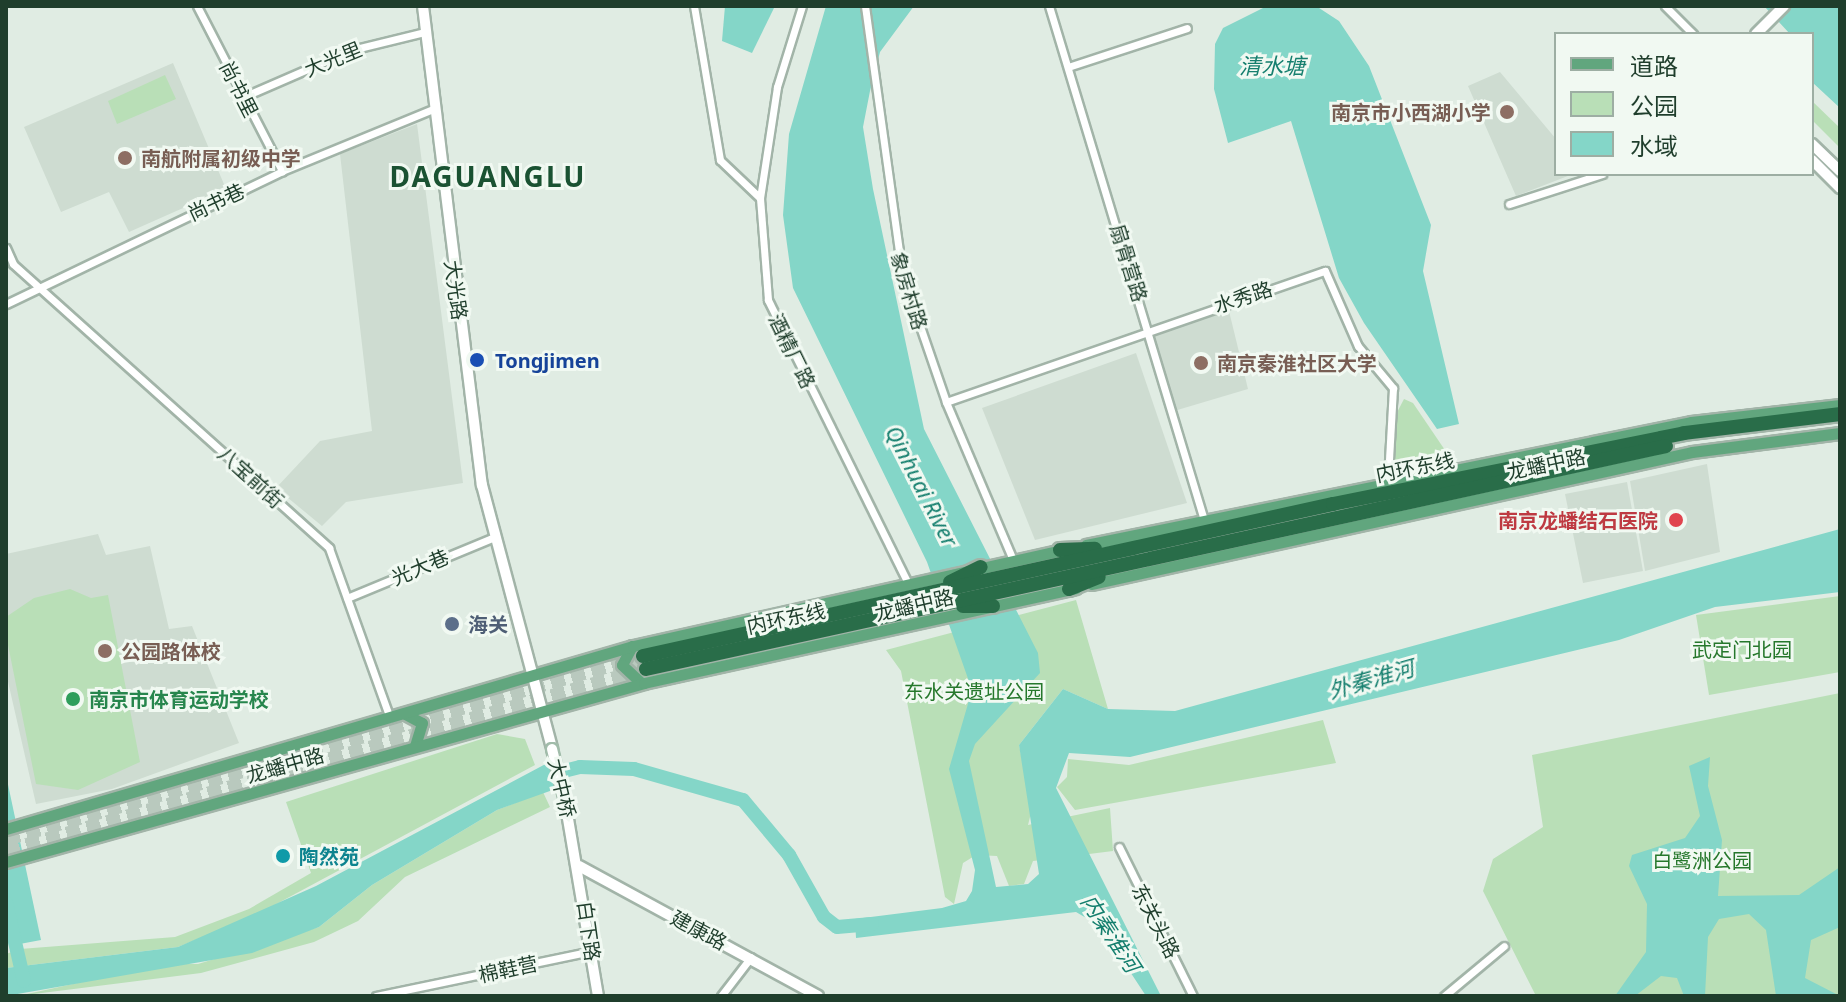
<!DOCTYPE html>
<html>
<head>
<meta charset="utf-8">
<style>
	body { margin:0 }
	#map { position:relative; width:1846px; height:1002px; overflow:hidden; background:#e0ece3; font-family:"Noto Sans","Noto Sans SC",sans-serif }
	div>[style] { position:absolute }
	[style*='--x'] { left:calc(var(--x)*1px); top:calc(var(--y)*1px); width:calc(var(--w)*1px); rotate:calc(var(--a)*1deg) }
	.built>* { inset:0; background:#cedcd1 }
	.green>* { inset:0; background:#b9dfb7 }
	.water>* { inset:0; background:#84d6c8 }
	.river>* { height:14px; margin:-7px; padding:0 7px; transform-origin:7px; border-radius:7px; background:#84d6c8 }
	.highway-tunnel>* { height:14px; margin-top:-7px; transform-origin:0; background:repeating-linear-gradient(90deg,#b9c9be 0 14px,transparent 0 21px) }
	.roads { filter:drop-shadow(2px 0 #a2b4a8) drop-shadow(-2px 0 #a2b4a8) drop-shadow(0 2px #a2b4a8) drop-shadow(0 -2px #a2b4a8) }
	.street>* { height:7px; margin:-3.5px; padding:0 3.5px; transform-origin:3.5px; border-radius:3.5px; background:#fff }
	.secondary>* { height:10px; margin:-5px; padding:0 5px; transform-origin:5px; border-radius:5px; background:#fff }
	.primary>* { height:11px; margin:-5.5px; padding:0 5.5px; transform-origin:5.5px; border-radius:5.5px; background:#61a67e }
	.highway>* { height:14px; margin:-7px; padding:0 7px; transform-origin:7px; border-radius:7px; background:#296d49 }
	.bridges { filter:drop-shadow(2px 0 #a1bcaa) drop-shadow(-2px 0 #a1bcaa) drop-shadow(0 2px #a1bcaa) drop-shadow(0 -2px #a1bcaa) }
	.secondary-bridge>* { height:10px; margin:-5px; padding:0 5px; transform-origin:5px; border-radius:5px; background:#fff }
	.dots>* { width:22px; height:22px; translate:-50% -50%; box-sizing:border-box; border:4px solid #f1f9f2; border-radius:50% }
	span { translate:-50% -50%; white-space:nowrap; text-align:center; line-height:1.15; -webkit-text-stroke:6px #f1f9f2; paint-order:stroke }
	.street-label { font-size:20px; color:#1f3e2c }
	.education-label { font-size:20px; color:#785e54; font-weight:700 }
	.right { translate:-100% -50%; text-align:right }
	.left { translate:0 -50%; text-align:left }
	.transit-label { font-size:20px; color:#164399; font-weight:700 }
	.health-label { font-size:20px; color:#be3a42; font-weight:700 }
	.service-label { font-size:20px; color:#4e5e75; font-weight:700 }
	.park-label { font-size:20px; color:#26782c }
	.leisure-label { font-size:20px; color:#27864d; font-weight:700 }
	.culture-label { font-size:20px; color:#0d838f; font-weight:700 }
	.water-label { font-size:22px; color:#157f6e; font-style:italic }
	.district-label { font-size:28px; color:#1a5232; font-weight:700; letter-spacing:2px }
	.frame { position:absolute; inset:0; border:8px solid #1f3e2c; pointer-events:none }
	.legend { position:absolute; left:1554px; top:32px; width:260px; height:144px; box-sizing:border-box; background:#f1f9f2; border:2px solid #9daea3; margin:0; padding:10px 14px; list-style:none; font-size:24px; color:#1f3e2c }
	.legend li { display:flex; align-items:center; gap:16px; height:40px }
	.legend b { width:40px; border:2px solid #9daea3 }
</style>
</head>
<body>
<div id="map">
	<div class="built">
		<div style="clip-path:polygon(173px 63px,226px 189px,129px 232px,109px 192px,61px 212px,24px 127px)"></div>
		<div style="clip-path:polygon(1500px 72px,1556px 139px,1556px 174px,1573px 174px,1516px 196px,1468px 86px)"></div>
		<div style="clip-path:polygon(417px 124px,463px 483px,346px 502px,322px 526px,276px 488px,320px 441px,372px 431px,340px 154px)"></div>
		<div style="clip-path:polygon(1229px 311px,1248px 389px,1174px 411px,1152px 336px)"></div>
		<div style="clip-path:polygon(1136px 353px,1187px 503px,1035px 540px,982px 408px)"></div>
		<div style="clip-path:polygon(1707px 464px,1720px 552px,1645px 571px,1630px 481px)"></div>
		<div style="clip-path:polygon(1627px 482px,1643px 571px,1583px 583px,1565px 494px)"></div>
		<div style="clip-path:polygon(98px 534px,106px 555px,150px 546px,169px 629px,192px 626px,239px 743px,112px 789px,36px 804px,6px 673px,6px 554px)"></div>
	</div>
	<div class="green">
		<div style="clip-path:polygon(165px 75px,176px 99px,117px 124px,108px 101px)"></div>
		<div style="clip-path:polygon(1812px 101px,1840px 128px,1840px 148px,1812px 120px)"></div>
		<div style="clip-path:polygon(1404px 399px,1413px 403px,1451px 459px,1392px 473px,1391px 424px)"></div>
		<div style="clip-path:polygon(70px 589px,91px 598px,108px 595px,140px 762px,78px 790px,36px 784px,6px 635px,6px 617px,34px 598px)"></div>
		<div style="clip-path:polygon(1840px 596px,1840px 672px,1709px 695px,1696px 615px)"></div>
		<div style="clip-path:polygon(1076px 600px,1108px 709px,1063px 689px,1019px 745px,1032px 809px,1028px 825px,1110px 808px,1113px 851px,1033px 861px,1024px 884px,1009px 886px,997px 856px,976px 855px,963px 863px,954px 904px,945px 897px,901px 671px,886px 650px)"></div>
		<div style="clip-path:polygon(1840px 693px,1840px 996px,1536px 996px,1483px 891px,1493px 859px,1543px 827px,1532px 755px)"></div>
		<div style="clip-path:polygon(1323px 720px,1336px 763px,1075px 810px,1057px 787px,1067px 777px,1068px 759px,1129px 765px)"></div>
		<div style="clip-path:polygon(497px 734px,525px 739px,535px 765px,252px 917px,178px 947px,6px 968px,6px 954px,20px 949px,175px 937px,249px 909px,311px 873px,286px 802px)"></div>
		<div style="clip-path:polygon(543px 792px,550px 807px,405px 877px,358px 921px,314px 942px,201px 973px,18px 996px,164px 964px,198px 964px,319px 927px,372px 885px,497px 810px)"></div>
	</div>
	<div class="water">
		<div style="clip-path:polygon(725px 6px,775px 6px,752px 53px,722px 41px)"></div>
		<div style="clip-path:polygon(826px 6px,914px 6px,880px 52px,870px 91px,863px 127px,873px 189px,924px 429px,1038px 653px,1040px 673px,975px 744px,969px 761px,996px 887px,1028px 884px,1039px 874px,1019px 745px,1063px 689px,1108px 709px,1175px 711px,1840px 529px,1840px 592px,1715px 607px,1619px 640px,1130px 757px,1069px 753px,1056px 788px,1161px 996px,1146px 996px,1100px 926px,1076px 912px,856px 938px,855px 919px,942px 908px,966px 901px,972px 891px,975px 870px,949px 769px,972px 690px,927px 562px,793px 288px,783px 215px,789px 134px)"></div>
		<div style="clip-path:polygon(1267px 6px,1316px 6px,1339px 21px,1369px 66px,1431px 225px,1423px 271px,1459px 424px,1437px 429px,1364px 323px,1339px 278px,1291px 121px,1228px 143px,1214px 89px,1215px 44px,1223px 28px)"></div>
		<div style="clip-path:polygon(1764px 6px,1840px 6px,1840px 108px,1812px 82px,1812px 34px,1790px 34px)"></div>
		<div style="clip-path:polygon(1710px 757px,1708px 786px,1722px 840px,1718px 896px,1799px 895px,1840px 867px,1840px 927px,1811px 940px,1805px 978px,1840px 996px,1776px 996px,1766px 930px,1749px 914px,1719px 919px,1708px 937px,1705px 996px,1684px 996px,1677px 978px,1661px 976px,1635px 996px,1615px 996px,1646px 952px,1647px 904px,1629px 866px,1632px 855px,1685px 838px,1700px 816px,1689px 766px)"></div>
		<div style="clip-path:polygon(555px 759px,561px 787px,497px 810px,372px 885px,319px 927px,252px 953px,6px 996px,6px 968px,178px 947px,316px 886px)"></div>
		<div style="clip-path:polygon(6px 775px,41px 940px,9px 946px,6px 910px)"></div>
	</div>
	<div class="river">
		<div style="--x:544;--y:776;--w:37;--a:-14"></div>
		<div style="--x:580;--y:767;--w:54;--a:2.1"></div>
		<div style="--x:634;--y:769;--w:113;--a:15.9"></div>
		<div style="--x:743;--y:800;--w:72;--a:50.1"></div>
		<div style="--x:789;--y:855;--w:71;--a:60.6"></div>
		<div style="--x:824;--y:917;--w:16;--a:38"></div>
		<div style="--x:837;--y:927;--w:35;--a:-5"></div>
		<div style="--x:6;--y:903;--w:80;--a:77"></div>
	</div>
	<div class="highway-tunnel">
		<div style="--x:6;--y:839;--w:663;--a:-16.03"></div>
		<div style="--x:6;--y:851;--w:659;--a:-15.85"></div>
	</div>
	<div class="roads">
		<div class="street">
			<div style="--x:197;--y:6;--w:186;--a:62.7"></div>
			<div style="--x:694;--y:6;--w:156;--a:80.4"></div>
			<div style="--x:720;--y:160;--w:55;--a:43.5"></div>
			<div style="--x:802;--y:6;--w:85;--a:107.2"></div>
			<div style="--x:777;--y:87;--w:112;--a:98.7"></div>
			<div style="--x:760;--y:198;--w:102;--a:85.5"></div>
			<div style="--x:768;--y:300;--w:316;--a:63.7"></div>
			<div style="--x:865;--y:6;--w:271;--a:82.1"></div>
			<div style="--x:902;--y:274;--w:135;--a:71"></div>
			<div style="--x:946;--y:402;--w:172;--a:67"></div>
			<div style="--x:1049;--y:6;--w:537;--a:73.22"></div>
			<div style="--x:1665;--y:6;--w:40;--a:45"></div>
			<div style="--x:1068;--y:67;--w:125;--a:-18.1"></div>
			<div style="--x:243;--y:97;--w:118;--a:-23.5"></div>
			<div style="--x:351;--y:50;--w:76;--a:-13.7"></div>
			<div style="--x:1509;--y:204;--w:98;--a:-17.9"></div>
			<div style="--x:6;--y:248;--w:17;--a:66"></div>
			<div style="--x:13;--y:264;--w:425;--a:41.9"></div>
			<div style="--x:329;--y:548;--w:181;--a:70.3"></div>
			<div style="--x:6;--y:304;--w:306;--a:-25.7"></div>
			<div style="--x:282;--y:171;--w:161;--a:-22.3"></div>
			<div style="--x:946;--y:402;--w:401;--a:-19.1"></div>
			<div style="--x:1325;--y:271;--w:82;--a:66.3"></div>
			<div style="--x:1358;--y:346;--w:55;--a:50.2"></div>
			<div style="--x:1393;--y:388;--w:90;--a:93.2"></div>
			<div style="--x:347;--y:598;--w:159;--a:-22.5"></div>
			<div style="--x:1119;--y:847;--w:166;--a:63.6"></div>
			<div style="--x:376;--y:996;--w:221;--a:-11.8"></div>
			<div style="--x:721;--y:996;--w:49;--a:-52.4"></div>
			<div style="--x:1444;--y:996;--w:78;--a:-39.8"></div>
		</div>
		<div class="secondary">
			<div style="--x:423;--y:6;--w:483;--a:83"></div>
			<div style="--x:482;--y:485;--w:273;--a:75.1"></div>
			<div style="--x:1756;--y:34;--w:40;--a:-45"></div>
			<div style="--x:1812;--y:144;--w:39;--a:44"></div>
			<div style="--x:1812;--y:160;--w:40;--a:45"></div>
			<div style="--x:565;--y:801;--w:198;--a:80.4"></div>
			<div style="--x:579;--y:866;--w:272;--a:28.5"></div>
		</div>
		<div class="primary">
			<div style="--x:1086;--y:545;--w:617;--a:-11.49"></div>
			<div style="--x:1691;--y:422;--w:150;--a:-6.5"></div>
			<div style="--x:1092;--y:584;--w:614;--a:-12.41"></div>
			<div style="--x:1692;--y:452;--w:149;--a:-7.3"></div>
			<div style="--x:632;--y:646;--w:21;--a:118"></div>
			<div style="--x:622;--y:665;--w:26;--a:43"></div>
			<div style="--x:405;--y:714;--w:19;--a:28"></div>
			<div style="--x:422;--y:723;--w:24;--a:107"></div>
			<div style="--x:6;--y:829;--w:653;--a:-16.27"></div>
			<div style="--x:633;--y:646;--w:444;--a:-12.6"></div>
			<div style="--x:6;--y:862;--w:663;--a:-15.67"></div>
			<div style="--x:644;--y:683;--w:442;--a:-12.4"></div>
		</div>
		<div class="highway">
			<div style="--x:1060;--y:550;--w:35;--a:-2"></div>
			<div style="--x:950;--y:582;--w:34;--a:-26"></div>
			<div style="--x:1069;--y:589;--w:32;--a:-22"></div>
			<div style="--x:963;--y:606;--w:30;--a:0"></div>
			<div style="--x:643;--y:656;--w:707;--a:-12.42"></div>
			<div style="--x:1333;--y:504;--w:358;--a:-11.4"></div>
			<div style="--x:1684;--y:433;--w:157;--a:-6.9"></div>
			<div style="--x:646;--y:669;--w:1044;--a:-12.33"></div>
		</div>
	</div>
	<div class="bridges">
		<div class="secondary-bridge">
			<div style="--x:552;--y:749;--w:54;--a:76"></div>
		</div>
	</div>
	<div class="dots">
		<div style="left:1507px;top:112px;background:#8d6e63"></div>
		<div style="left:125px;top:158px;background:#8d6e63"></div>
		<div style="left:477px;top:360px;background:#1a4fb4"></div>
		<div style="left:1201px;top:363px;background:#8d6e63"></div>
		<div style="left:1676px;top:520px;background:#e0444e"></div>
		<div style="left:452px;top:624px;background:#5c6f8a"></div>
		<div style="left:105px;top:651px;background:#8d6e63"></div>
		<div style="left:73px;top:699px;background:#2e9e5b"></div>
		<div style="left:283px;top:856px;background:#0f9aa8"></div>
	</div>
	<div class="street-label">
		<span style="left:333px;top:59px;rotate:-22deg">大光里</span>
		<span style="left:239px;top:89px;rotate:63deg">尚书里</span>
		<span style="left:216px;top:202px;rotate:-25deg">尚书巷</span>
		<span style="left:1129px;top:263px;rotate:73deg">扇骨营路</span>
		<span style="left:456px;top:290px;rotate:82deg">大光路</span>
		<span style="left:909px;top:291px;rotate:73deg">象房村路</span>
		<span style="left:1243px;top:297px;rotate:-18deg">水秀路</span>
		<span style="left:792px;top:351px;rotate:64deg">酒精厂路</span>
		<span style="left:1546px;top:464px;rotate:-12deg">龙蟠中路</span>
		<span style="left:1415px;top:467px;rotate:-11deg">内环东线</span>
		<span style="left:251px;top:477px;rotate:42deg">八宝前街</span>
		<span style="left:420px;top:567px;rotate:-23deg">光大巷</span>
		<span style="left:914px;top:605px;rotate:-13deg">龙蟠中路</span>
		<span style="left:786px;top:618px;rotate:-12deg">内环东线</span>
		<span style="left:285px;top:765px;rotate:-16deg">龙蟠中路</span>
		<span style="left:562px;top:788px;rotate:77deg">大中桥</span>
		<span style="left:1156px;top:921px;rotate:63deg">东关头路</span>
		<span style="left:699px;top:930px;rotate:28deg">建康路</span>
		<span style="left:589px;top:931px;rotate:82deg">白下路</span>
		<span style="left:508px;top:969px;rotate:-12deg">棉鞋营</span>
	</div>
	<div class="education-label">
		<span class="right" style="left:1491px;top:112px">南京市小西湖小学</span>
		<span class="left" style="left:141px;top:158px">南航附属初级中学</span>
		<span class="left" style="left:1217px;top:363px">南京秦淮社区大学</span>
		<span class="left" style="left:121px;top:651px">公园路体校</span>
	</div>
	<div class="transit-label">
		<span class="left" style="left:495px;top:360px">Tongjimen</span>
	</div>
	<div class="health-label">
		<span class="right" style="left:1658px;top:520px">南京龙蟠结石医院</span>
	</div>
	<div class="service-label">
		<span class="left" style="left:468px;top:624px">海关</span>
	</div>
	<div class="park-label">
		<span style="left:1742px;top:649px">武定门北园</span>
		<span style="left:974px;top:691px">东水关遗址公园</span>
		<span style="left:1702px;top:860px">白鹭洲公园</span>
	</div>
	<div class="leisure-label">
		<span class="left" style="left:89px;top:699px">南京市体育运动学校</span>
	</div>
	<div class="culture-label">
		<span class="left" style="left:299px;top:856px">陶然苑</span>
	</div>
	<div class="water-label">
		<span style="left:1272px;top:66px">清水塘</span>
		<span style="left:922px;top:486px;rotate:63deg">Qinhuai River</span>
		<span style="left:1371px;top:679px;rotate:-16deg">外秦淮河</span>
		<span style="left:1111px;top:933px;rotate:57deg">内秦淮河</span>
	</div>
	<div class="district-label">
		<span style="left:488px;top:176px">DAGUANGLU</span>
	</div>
	<div class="frame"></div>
	<ul class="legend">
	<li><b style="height:10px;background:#61a67e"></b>道路</li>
	<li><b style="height:22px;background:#b9dfb7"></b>公园</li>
	<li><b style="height:22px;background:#84d6c8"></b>水域</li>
	</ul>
</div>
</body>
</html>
